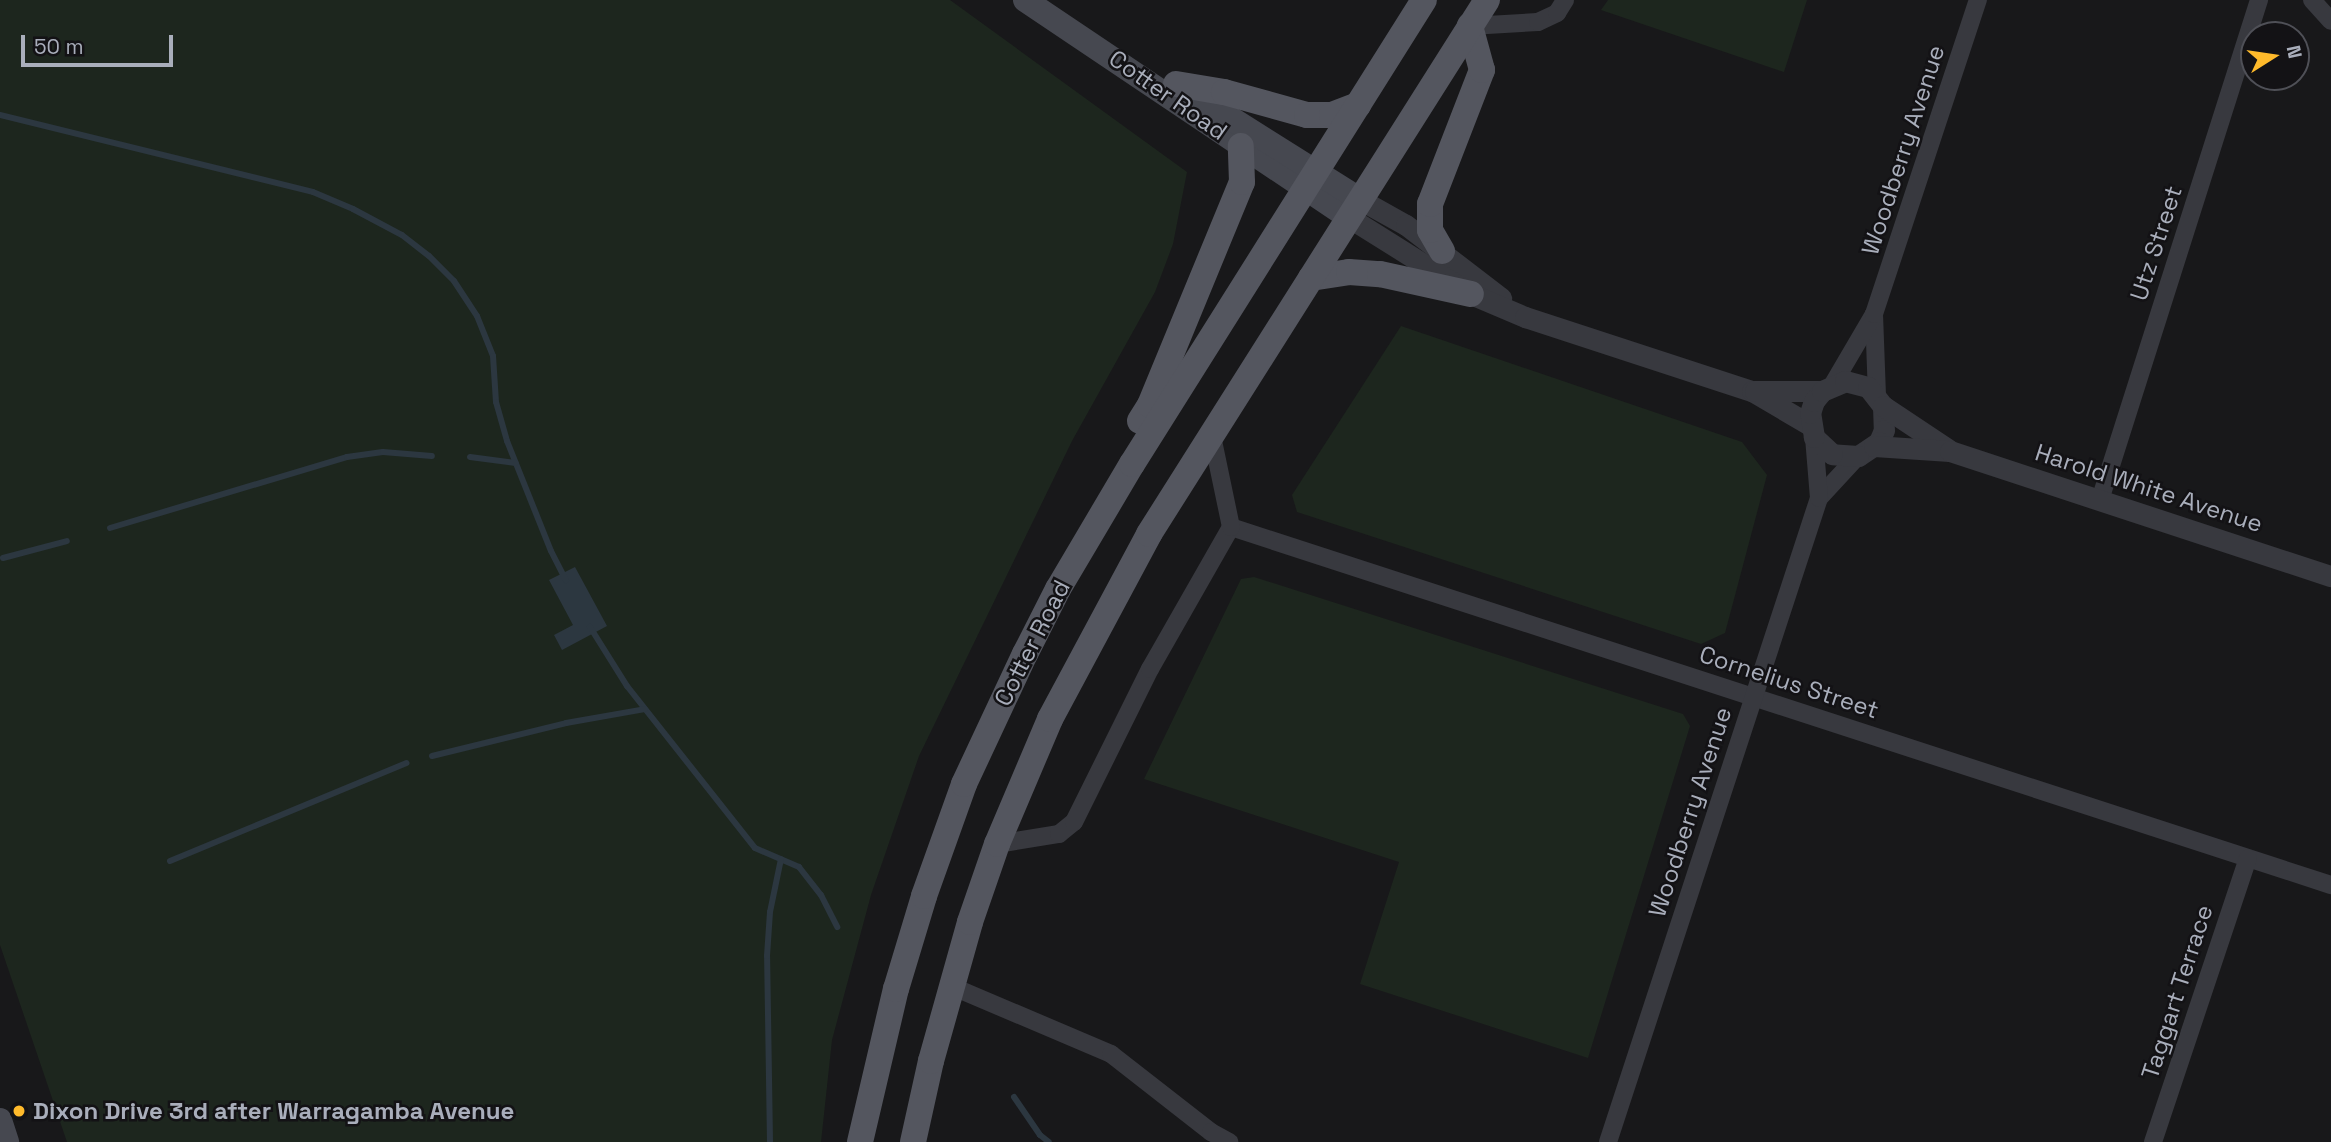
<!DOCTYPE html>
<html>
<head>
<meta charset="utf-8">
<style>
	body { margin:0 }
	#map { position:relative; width:2331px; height:1142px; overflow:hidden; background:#18181a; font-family:"Space Grotesk",sans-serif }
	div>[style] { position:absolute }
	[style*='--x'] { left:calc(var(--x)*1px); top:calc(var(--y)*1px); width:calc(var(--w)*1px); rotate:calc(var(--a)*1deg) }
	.green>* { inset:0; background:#1d261e }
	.water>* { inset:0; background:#2c3740 }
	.stream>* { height:6px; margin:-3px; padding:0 3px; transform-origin:3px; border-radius:3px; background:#2c3740 }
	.minor>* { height:18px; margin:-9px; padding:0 9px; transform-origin:9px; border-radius:9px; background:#38393f }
	.tertiary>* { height:21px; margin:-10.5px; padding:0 10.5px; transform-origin:10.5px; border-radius:10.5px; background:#38393f }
	.secondary>* { height:24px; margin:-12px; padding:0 12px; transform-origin:12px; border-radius:12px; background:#464850 }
	.primary>* { height:26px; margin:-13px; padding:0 13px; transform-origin:13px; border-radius:13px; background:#54565f }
	.dots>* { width:19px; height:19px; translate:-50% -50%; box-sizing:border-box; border:4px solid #131215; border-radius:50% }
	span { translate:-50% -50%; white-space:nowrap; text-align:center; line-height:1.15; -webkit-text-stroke:5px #131215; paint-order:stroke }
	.street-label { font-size:24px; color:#a9aebb }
	.poi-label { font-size:24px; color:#a9aebb; font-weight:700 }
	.left { translate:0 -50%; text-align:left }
	.north { position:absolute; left:2240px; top:21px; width:70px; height:70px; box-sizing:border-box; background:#131215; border:2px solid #4f5057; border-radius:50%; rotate:78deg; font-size:19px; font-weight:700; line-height:28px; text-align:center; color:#a9aebb }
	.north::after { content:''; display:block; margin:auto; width:24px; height:32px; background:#ffba2b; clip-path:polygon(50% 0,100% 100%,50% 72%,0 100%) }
	.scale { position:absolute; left:21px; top:35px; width:152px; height:32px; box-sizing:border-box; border:4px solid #a9aebb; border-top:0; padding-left:9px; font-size:21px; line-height:24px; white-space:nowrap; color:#a9aebb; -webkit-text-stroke:5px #131215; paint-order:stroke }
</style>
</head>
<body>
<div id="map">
	<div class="green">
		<div style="clip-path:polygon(0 0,950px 0,1187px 172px,1173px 244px,1155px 292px,1072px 441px,919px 756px,871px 895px,832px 1040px,821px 1142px,67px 1142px,0 945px)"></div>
		<div style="clip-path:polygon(1608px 0,1807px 0,1784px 72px,1601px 10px)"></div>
		<div style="clip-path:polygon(1401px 326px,1742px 442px,1767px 475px,1725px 633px,1701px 644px,1297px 512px,1292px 495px)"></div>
		<div style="clip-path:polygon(1254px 577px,1683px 714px,1690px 726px,1588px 1058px,1360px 984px,1399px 862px,1144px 779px,1241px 579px)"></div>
	</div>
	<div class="water">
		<div style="clip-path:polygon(575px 567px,607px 626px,562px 650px,554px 635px,573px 625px,549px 580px)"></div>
	</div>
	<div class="stream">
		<div style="--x:0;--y:115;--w:322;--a:13.8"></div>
		<div style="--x:313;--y:192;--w:43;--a:23"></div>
		<div style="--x:353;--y:209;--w:55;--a:28"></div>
		<div style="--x:402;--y:235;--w:34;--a:38"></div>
		<div style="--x:429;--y:256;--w:35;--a:45"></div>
		<div style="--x:454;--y:281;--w:42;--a:56.7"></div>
		<div style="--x:477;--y:316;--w:43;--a:68.2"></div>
		<div style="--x:493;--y:356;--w:46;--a:86.3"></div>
		<div style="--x:496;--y:402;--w:41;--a:74.2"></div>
		<div style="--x:507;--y:441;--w:118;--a:68.2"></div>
		<div style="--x:551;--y:551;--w:33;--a:63"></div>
		<div style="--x:470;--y:457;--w:46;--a:7.4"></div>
		<div style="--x:110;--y:528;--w:247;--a:-16.7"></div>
		<div style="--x:347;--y:457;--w:36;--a:-8"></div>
		<div style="--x:383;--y:452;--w:49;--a:4.7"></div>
		<div style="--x:3;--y:558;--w:66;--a:-14.9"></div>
		<div style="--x:590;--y:627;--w:70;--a:57.9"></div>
		<div style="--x:627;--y:686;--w:206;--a:51.7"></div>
		<div style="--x:755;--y:848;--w:48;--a:23.4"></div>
		<div style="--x:799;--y:867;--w:36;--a:52"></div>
		<div style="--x:821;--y:895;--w:36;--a:63"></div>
		<div style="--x:432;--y:756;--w:138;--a:-13.8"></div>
		<div style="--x:566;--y:723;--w:80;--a:-10"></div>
		<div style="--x:170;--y:861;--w:256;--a:-22.5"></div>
		<div style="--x:1014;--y:1097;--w:46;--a:55.6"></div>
		<div style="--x:1040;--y:1135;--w:11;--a:38"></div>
		<div style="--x:770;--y:1142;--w:186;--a:-90.9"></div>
		<div style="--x:767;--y:956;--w:44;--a:-86.1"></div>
		<div style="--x:770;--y:912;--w:54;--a:-78.3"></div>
	</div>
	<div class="minor">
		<div style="--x:2312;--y:0;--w:28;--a:48"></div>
		<div style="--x:1470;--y:26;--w:68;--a:-3.4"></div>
		<div style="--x:1538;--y:22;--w:21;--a:-25"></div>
		<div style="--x:1557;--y:13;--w:15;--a:-58"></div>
		<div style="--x:1874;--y:314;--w:81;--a:87.9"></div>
		<div style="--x:1833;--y:384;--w:81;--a:-59.6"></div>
		<div style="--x:1874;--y:314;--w:331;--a:-71.7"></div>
		<div style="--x:1819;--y:498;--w:57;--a:-47.1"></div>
		<div style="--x:2100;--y:500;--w:525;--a:-72.36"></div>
		<div style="--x:1231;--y:527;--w:1157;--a:18.03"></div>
		<div style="--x:997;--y:844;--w:63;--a:-9.2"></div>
		<div style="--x:1059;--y:834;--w:19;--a:-39"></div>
		<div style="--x:1074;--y:822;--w:171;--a:-63.6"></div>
		<div style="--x:1150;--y:669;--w:163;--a:-60.3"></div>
		<div style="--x:1231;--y:527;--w:93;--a:-101.8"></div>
		<div style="--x:951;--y:986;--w:174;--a:23"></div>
		<div style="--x:1111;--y:1054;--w:127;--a:38"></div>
		<div style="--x:1211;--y:1132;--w:21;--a:29"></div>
		<div style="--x:1608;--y:1142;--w:678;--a:-71.86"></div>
		<div style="--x:1819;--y:498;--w:61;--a:-94.7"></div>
		<div style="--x:2153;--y:1142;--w:299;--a:-71.5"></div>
	</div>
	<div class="tertiary">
		<div style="--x:1361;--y:200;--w:51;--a:29.1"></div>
		<div style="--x:1406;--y:225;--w:120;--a:37.5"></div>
		<div style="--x:1350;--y:218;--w:143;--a:32.1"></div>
		<div style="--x:1471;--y:294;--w:59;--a:23.1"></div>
		<div style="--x:1525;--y:317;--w:239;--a:18.1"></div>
		<div style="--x:1752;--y:391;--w:67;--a:30.4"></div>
		<div style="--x:1755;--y:391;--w:67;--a:0"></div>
		<div style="--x:1883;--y:406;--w:24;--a:88"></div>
		<div style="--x:1884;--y:430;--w:13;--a:113"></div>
		<div style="--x:1879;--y:442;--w:25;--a:146"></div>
		<div style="--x:1858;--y:456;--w:26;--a:-176"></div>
		<div style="--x:1832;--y:454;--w:25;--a:-137"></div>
		<div style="--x:1814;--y:437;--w:24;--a:-99"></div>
		<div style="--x:1810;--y:413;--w:13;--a:-72"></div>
		<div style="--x:1814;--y:401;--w:13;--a:-51"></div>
		<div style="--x:1822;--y:391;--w:25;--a:-23"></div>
		<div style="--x:1845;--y:381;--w:24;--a:15"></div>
		<div style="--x:1868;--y:387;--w:24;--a:52"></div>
		<div style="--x:1883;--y:406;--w:79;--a:33.7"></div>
		<div style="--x:1874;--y:446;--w:76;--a:3.8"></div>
		<div style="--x:1950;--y:451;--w:401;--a:18.2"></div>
	</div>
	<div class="secondary">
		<div style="--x:1025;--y:0;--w:391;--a:33.9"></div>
		<div style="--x:1202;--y:100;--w:188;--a:32.2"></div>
		<div style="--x:0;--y:1120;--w:23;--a:72"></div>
	</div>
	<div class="primary">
		<div style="--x:1176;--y:84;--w:49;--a:9.5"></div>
		<div style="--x:1224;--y:92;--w:86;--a:15.5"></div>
		<div style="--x:1307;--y:115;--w:25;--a:0"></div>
		<div style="--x:1332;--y:115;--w:28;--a:-21"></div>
		<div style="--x:1442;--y:251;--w:24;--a:-120"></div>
		<div style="--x:1430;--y:230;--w:26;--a:-90"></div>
		<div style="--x:1430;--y:204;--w:144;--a:-68.8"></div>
		<div style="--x:1482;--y:70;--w:46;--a:-105.3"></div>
		<div style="--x:1311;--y:278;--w:38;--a:-9"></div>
		<div style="--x:1349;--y:272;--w:31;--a:4"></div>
		<div style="--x:1380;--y:274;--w:93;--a:12.4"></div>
		<div style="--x:1140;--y:421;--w:19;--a:-58"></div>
		<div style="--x:1150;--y:405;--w:241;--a:-67.6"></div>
		<div style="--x:1242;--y:182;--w:36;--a:-92"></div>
		<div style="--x:860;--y:1142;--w:157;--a:-76.8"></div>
		<div style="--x:896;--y:989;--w:97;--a:-73.2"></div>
		<div style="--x:924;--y:896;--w:119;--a:-70.3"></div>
		<div style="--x:964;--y:784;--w:144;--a:-64.9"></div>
		<div style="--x:1025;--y:654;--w:73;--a:-63.1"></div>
		<div style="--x:1058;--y:589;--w:145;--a:-59.4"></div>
		<div style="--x:1132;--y:464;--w:548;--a:-57.82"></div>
		<div style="--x:913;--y:1142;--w:83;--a:-77.5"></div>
		<div style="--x:931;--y:1061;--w:144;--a:-74.3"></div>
		<div style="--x:970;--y:922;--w:83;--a:-70.9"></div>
		<div style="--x:997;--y:844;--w:136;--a:-67"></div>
		<div style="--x:1050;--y:719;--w:210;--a:-61.8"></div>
		<div style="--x:1149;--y:534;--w:632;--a:-57.67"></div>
	</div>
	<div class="dots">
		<div style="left:19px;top:1111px;background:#ffba2b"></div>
	</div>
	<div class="street-label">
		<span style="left:1168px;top:95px;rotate:35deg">Cotter Road</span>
		<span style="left:1903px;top:150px;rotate:-72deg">Woodberry Avenue</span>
		<span style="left:2156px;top:243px;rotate:-72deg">Utz Street</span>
		<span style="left:2149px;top:488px;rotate:18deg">Harold White Avenue</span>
		<span style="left:1032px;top:643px;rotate:-63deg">Cotter Road</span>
		<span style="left:1789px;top:682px;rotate:18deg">Cornelius Street</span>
		<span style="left:1690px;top:812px;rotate:-72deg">Woodberry Avenue</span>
		<span style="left:2177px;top:992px;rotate:-72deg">Taggart Terrace</span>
	</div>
	<div class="poi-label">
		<span class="left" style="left:33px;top:1111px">Dixon Drive 3rd after Warragamba Avenue</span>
	</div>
	<div class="north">N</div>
	<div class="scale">50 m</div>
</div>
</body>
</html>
